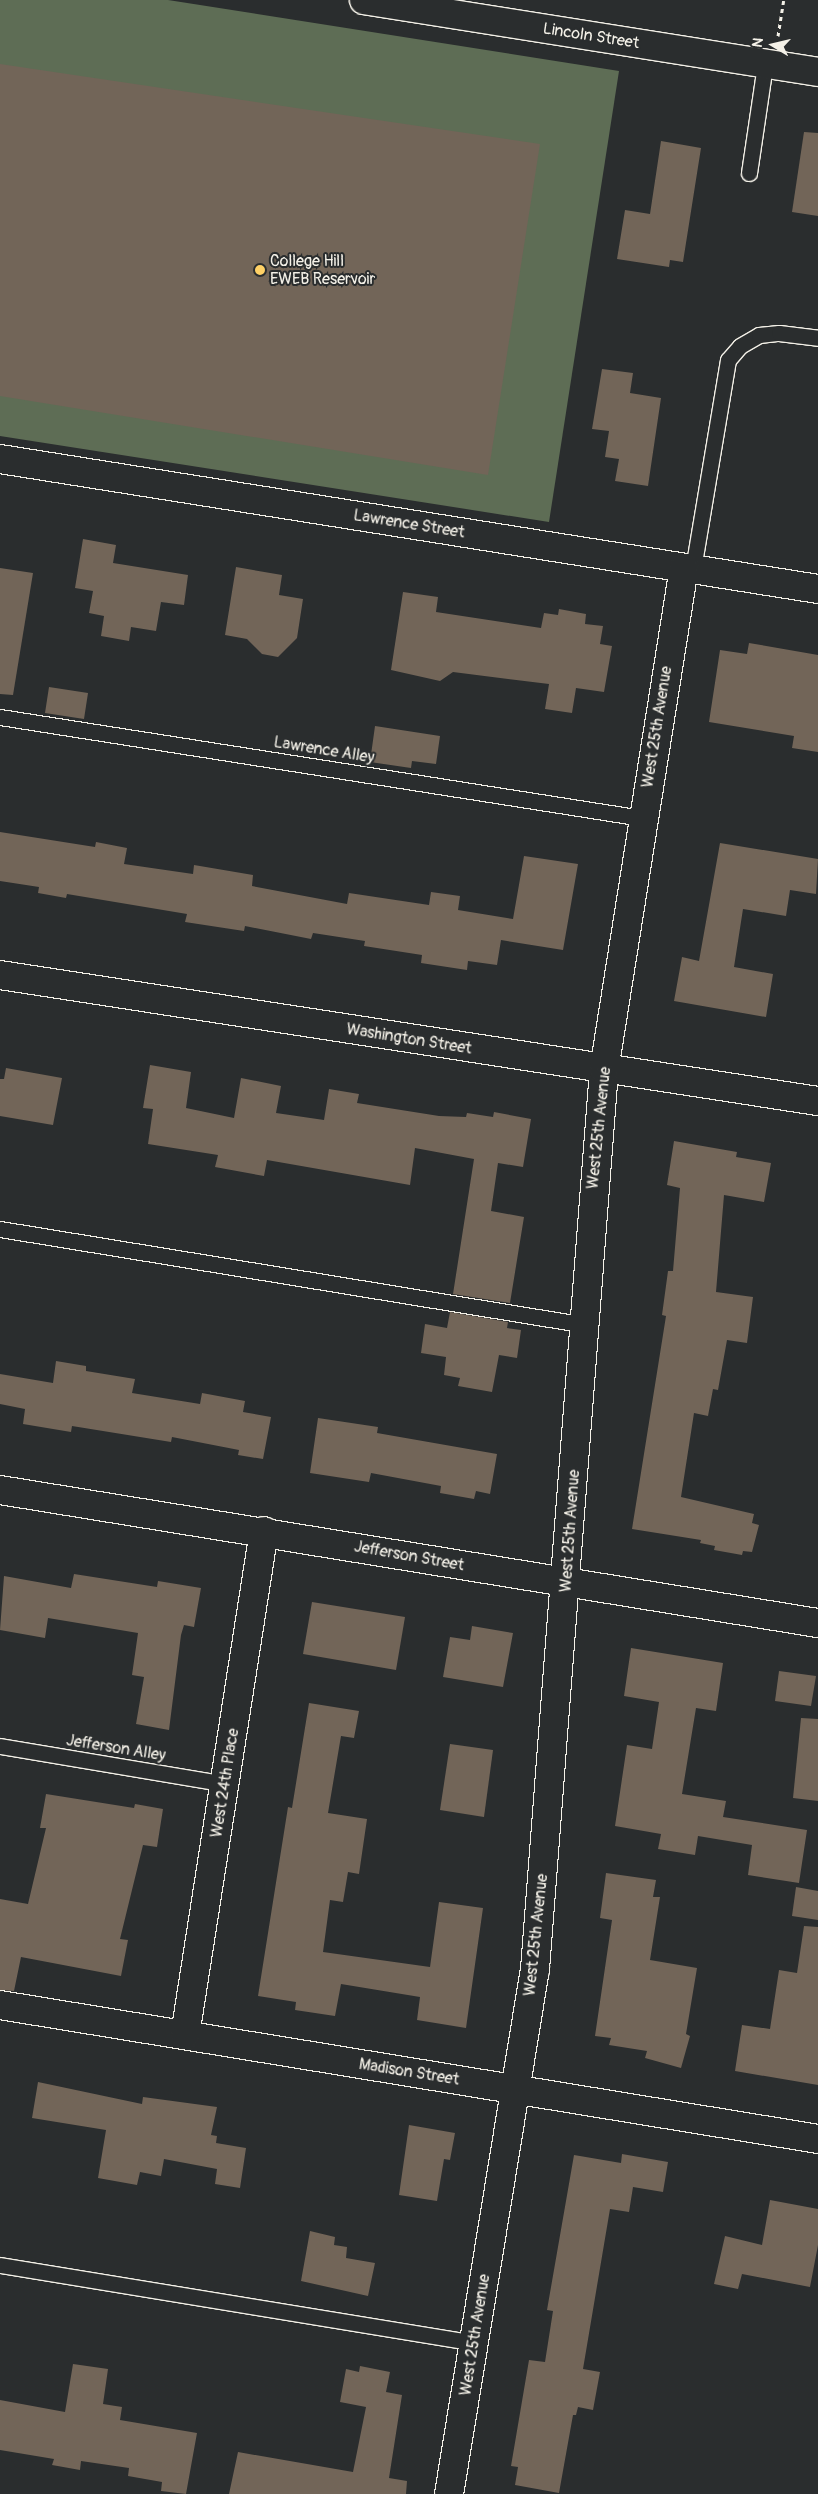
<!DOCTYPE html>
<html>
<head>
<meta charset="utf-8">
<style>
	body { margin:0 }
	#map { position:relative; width:818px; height:2494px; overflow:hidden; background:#2a2d2e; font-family:Pangolin,sans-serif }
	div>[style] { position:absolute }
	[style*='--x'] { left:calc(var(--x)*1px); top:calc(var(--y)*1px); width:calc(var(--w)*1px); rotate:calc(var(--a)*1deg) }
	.green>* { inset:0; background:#5e6d55 }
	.building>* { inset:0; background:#726558 }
	.path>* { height:3px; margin-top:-1.5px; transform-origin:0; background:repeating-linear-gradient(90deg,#f4f1e8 0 4px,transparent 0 8px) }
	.roads { filter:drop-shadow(1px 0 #f4f1e8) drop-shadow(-1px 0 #f4f1e8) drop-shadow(0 1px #f4f1e8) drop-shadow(0 -1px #f4f1e8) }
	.lane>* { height:15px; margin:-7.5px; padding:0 7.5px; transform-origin:7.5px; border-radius:7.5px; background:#2a2d2e }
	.street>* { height:28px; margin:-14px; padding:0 14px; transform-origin:14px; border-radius:14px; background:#2a2d2e }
	.secondary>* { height:28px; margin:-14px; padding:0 14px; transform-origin:14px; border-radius:14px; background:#2a2d2e }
	.dots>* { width:14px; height:14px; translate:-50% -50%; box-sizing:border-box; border:2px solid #2a2d2e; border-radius:50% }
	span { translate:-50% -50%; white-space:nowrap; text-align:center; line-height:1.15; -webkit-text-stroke:4px #2a2d2e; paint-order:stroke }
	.street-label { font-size:16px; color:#f4f1e8 }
	.poi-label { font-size:16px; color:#f4f1e8 }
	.left { translate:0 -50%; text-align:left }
	.north { position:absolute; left:748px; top:20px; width:50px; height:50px; -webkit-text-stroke:4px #2a2d2e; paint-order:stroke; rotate:279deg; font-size:14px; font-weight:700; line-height:20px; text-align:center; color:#f4f1e8 }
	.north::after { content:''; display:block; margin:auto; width:18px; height:22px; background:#f4f1e8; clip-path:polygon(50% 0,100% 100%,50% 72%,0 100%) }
</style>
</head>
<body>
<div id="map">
	<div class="green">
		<div style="clip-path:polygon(0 0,168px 0,619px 71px,549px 522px,0 436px)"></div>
	</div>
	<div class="building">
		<div style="clip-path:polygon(0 64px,540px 144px,488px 475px,0 396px)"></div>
		<div style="clip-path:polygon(804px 132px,818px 133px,818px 216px,792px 212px)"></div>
		<div style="clip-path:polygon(661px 141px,701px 148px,683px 262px,670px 260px,669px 267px,617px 259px,625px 210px,650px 214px)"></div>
		<div style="clip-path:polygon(602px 369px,633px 373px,630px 393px,661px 398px,648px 486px,615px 481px,619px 459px,605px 457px,609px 431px,592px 429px)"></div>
		<div style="clip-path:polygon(83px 539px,116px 545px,113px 563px,188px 575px,184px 605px,161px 602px,156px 631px,131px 627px,129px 641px,101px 636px,104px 616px,89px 613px,93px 591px,75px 588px)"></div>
		<div style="clip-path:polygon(236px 567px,282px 575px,279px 595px,303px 599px,297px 638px,278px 657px,262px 654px,247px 639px,225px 635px)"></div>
		<div style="clip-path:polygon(0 568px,33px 573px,13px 695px,0 694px)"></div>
		<div style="clip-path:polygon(403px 592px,438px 597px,436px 612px,541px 628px,544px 613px,558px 615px,559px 609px,586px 614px,585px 624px,603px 626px,600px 644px,612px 646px,604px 692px,576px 688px,572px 713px,545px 709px,549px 684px,453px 672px,440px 681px,391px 670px)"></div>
		<div style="clip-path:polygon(749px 643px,818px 655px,818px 752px,792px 748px,794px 736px,709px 722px,720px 650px,747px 654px)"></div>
		<div style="clip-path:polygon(49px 687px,88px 693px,84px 719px,45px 713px)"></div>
		<div style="clip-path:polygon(375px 726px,440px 736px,436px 764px,412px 761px,411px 768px,370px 762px)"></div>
		<div style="clip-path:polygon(0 832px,95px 847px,96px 842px,127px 848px,124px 864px,193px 874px,194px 865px,253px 875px,252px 886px,347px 904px,349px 893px,429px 905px,431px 892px,460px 896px,458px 910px,513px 919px,524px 856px,578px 864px,563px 950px,501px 940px,497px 965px,468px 961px,467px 970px,421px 963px,422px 955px,364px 946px,365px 941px,313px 933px,311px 939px,245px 926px,244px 931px,185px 922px,187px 914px,67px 894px,66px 898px,38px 893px,39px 887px,0 881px)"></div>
		<div style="clip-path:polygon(720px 843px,818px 859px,816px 894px,790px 890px,786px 916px,743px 909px,734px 967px,773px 974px,766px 1017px,674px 1001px,682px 957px,699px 961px)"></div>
		<div style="clip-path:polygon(150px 1065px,191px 1072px,186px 1108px,234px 1118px,241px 1078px,281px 1086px,276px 1113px,324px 1120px,329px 1089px,359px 1094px,357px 1103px,439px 1116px,466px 1117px,467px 1113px,493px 1117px,494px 1112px,531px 1119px,523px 1167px,498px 1163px,491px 1211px,524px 1217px,510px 1303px,453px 1294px,474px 1159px,415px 1148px,410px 1185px,267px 1160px,264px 1176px,215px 1167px,218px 1155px,148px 1144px,153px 1109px,143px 1108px)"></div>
		<div style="clip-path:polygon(6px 1068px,62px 1078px,53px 1125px,0 1116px,0 1079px,4px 1079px)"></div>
		<div style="clip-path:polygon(674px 1141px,737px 1152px,736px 1157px,771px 1163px,764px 1202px,724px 1195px,716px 1292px,753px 1297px,747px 1343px,727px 1340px,718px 1390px,713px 1389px,708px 1416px,694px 1413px,681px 1497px,754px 1514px,752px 1523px,759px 1525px,752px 1552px,743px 1551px,742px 1555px,714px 1550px,715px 1546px,700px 1543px,701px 1540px,632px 1529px,666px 1316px,662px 1315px,668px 1271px,673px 1271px,680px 1188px,667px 1185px)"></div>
		<div style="clip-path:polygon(450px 1312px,508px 1322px,507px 1328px,521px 1330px,517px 1358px,499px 1355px,492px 1392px,458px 1386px,460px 1378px,444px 1375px,446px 1357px,421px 1353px,425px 1324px,447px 1328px)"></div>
		<div style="clip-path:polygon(56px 1361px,86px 1366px,86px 1371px,135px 1379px,132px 1393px,200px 1404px,202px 1393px,245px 1401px,243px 1412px,271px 1417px,263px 1459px,238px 1455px,239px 1450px,172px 1437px,171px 1442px,72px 1426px,71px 1432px,23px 1424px,25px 1409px,0 1404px,0 1374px,53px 1383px)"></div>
		<div style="clip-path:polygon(318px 1418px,378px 1427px,377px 1433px,497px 1454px,490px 1494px,476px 1491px,474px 1499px,440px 1493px,441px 1486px,371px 1473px,369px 1482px,310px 1473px)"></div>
		<div style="clip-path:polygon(74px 1574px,157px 1587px,158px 1581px,201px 1588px,194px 1627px,184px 1625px,181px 1635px,169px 1730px,136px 1724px,144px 1677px,132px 1675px,138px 1633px,48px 1618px,45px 1638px,0 1630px,4px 1576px,71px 1588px)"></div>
		<div style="clip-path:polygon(312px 1602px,405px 1617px,396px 1670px,303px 1654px)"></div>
		<div style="clip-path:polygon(472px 1626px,513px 1633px,503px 1687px,443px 1677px,450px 1637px,470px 1640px)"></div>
		<div style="clip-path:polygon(631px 1648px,723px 1663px,716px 1711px,696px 1708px,682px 1794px,726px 1801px,723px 1817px,807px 1830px,799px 1883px,748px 1875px,752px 1845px,698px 1836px,695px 1855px,658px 1849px,661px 1834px,615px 1826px,627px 1745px,652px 1749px,659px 1702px,624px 1696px)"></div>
		<div style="clip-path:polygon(779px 1671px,816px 1676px,811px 1706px,775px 1701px)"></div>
		<div style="clip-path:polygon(309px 1703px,359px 1711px,354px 1738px,341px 1736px,328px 1813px,367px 1819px,359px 1874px,348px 1872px,343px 1902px,330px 1900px,323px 1952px,430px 1967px,439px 1902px,483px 1908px,466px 2028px,417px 2020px,420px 1997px,341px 1984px,335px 2016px,295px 2010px,296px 2002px,258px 1996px,288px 1807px,292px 1808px)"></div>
		<div style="clip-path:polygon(801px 1718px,818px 1719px,818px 1801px,793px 1798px)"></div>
		<div style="clip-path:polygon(450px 1744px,493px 1750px,484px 1817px,440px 1810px)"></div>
		<div style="clip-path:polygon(46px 1794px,134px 1808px,135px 1804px,163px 1809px,157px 1847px,143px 1845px,120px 1939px,128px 1940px,121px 1976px,21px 1957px,14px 1991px,0 1990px,0 1899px,28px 1904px,46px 1828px,40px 1828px)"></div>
		<div style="clip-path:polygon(606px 1873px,656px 1880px,653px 1897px,660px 1897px,650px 1960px,697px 1968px,686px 2034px,690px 2036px,681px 2068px,645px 2058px,647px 2051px,609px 2045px,611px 2038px,595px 2036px,612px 1920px,600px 1918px)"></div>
		<div style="clip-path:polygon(796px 1887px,818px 1891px,818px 1920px,792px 1916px)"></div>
		<div style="clip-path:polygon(804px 1926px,818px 1927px,818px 2085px,735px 2071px,742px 2025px,770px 2029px,779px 1970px,797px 1973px)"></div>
		<div style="clip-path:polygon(38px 2082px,142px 2104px,143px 2097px,217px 2107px,211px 2135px,217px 2136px,216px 2143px,246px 2148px,240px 2188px,215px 2184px,217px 2169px,164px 2159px,161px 2176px,140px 2172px,137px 2185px,98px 2178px,106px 2130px,32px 2118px)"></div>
		<div style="clip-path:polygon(409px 2125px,455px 2133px,450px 2160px,444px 2159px,437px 2201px,399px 2195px)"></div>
		<div style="clip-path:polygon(622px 2154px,668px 2162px,663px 2192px,633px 2187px,629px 2212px,610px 2209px,583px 2369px,600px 2372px,593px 2410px,578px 2407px,576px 2415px,573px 2415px,559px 2493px,515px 2485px,518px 2467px,511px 2466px,529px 2360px,545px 2362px,553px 2311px,547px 2310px,574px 2155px,621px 2163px)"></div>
		<div style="clip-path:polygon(770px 2200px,818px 2209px,818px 2245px,810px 2287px,742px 2274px,738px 2289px,714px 2284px,725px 2236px,762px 2245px)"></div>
		<div style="clip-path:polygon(310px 2231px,335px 2237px,334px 2245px,347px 2247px,346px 2258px,375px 2263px,368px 2296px,301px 2281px)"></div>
		<div style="clip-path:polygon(73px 2364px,108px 2369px,103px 2404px,122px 2407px,120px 2420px,197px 2433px,186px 2494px,161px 2491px,162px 2482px,128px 2476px,129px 2468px,81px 2461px,80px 2470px,52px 2465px,54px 2459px,0 2450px,0 2400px,65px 2412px)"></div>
		<div style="clip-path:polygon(360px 2366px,390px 2372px,386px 2392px,402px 2395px,389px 2478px,407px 2481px,406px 2494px,229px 2494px,238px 2452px,353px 2472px,366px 2407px,340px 2402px,346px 2369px,359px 2372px)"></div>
	</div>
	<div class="path">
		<div style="--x:778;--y:36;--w:36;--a:-81"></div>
	</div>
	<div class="roads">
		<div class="lane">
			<div style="--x:749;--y:173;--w:110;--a:-81.6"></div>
			<div style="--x:693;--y:569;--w:212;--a:-80.5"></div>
			<div style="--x:728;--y:360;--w:18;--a:-49"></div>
			<div style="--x:740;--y:346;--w:22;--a:-30"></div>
			<div style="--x:759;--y:335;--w:20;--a:-6"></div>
			<div style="--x:779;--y:333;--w:39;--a:7"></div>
			<div style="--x:0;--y:717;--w:650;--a:8.94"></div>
			<div style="--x:0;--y:1229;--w:594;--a:9.3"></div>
			<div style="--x:0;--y:1746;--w:229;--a:9.5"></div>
			<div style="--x:0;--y:2265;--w:480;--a:9.3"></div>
		</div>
		<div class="street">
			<div style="--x:364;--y:0;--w:460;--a:9"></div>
			<div style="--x:0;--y:459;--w:828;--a:9.03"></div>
			<div style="--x:0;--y:975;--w:828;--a:8.76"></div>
			<div style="--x:0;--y:2005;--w:829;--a:9.3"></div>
			<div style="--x:185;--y:2035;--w:510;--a:-81.09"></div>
			<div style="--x:449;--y:2494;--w:532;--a:-80.7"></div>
			<div style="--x:535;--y:1969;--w:902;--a:-85.61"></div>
			<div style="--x:604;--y:1070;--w:508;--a:-80.95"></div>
		</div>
		<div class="secondary">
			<div style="--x:0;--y:1490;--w:829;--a:9.24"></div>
		</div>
	</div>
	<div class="dots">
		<div style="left:260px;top:270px;background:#ffd166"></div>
	</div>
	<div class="street-label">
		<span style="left:591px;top:36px;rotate:9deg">Lincoln Street</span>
		<span style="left:409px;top:524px;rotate:9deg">Lawrence Street</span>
		<span style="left:657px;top:727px;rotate:-81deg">West 25th Avenue</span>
		<span style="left:324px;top:750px;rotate:9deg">Lawrence Alley</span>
		<span style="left:409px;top:1039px;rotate:9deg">Washington Street</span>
		<span style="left:599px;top:1128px;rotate:-84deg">West 25th Avenue</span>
		<span style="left:570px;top:1531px;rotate:-86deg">West 25th Avenue</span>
		<span style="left:409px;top:1556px;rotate:10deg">Jefferson Street</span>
		<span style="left:116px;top:1748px;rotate:9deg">Jefferson Alley</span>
		<span style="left:225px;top:1783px;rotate:-81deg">West 24th Place</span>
		<span style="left:536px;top:1935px;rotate:-84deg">West 25th Avenue</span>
		<span style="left:409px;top:2072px;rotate:9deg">Madison Street</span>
		<span style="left:475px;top:2335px;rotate:-81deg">West 25th Avenue</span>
	</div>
	<div class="poi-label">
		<span class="left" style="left:270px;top:270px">College Hill<br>EWEB Reservoir</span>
	</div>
	<div class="north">N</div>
</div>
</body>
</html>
